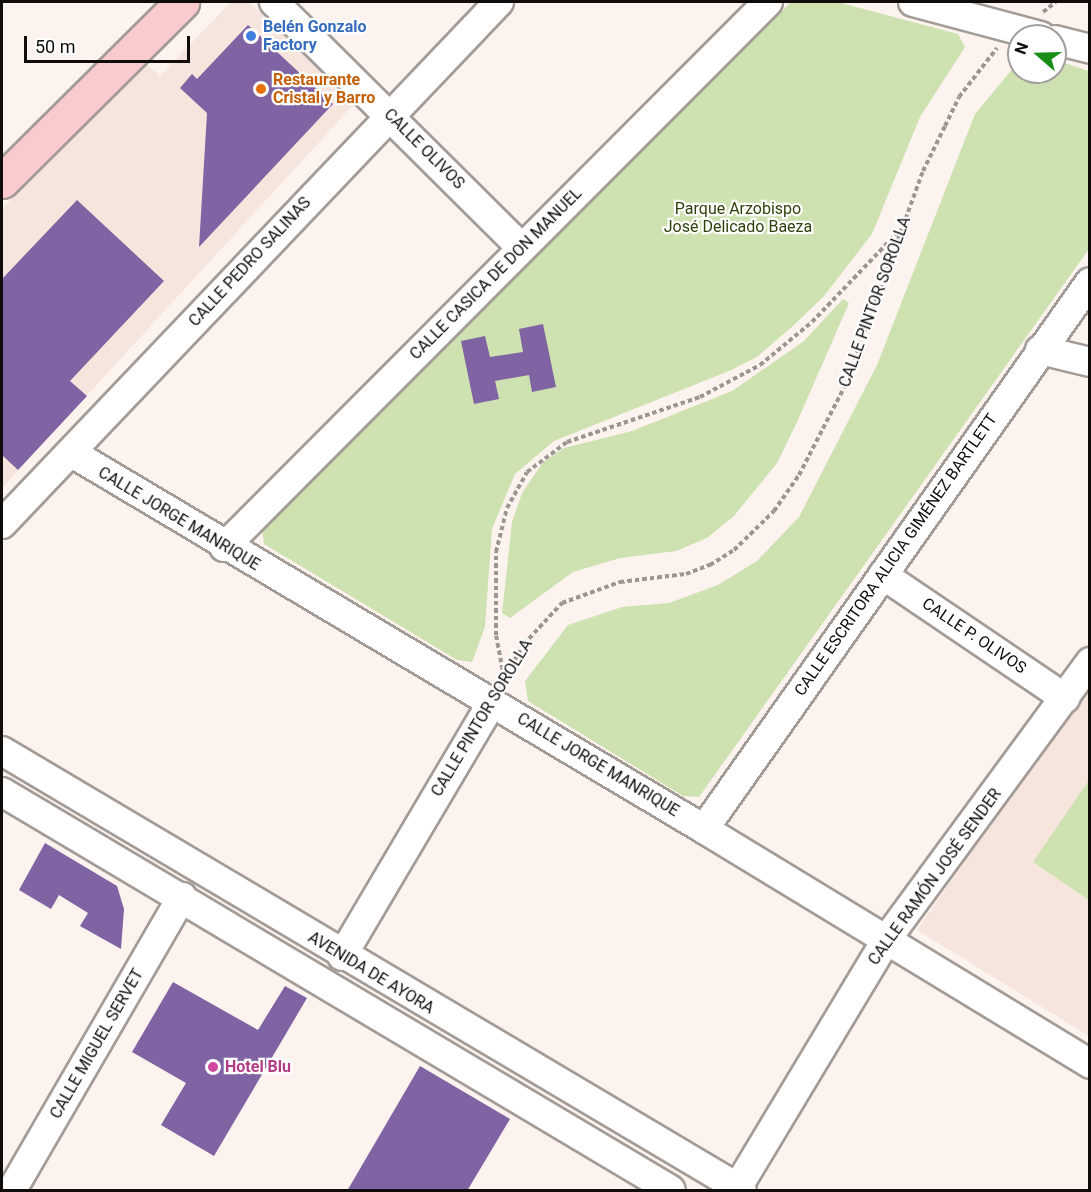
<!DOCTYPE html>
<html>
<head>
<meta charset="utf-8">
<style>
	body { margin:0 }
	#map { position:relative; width:1091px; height:1192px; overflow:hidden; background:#fcf3ee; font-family:Roboto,sans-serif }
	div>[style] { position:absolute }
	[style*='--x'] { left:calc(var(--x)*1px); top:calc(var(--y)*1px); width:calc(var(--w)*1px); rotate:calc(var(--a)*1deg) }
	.built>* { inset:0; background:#f5e5dc }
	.green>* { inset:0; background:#cde1b1 }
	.building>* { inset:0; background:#7f63a3 }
	.path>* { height:4px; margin-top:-2px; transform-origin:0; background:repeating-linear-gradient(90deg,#9c9591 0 4.5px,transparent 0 7.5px) }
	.roads { filter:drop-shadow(2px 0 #a39b96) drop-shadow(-2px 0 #a39b96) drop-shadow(0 2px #a39b96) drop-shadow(0 -2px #a39b96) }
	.minor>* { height:28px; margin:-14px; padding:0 14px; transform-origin:14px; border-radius:14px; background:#fff }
	.major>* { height:33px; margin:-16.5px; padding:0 16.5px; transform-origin:16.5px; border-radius:16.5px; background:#fbcace }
	.dots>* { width:16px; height:16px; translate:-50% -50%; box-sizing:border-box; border:3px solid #fff; border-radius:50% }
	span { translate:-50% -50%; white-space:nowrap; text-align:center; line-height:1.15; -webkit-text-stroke:4.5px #fff; paint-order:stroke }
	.shop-label { font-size:16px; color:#366cbe; font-weight:700 }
	.left { translate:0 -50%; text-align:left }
	.food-label { font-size:16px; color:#c56008; font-weight:700 }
	.street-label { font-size:16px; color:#0f0c0a }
	.park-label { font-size:16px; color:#2f410b }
	.hotel-label { font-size:16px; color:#b23c85; font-weight:700 }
	.frame { position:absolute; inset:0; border:3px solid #0f0c0a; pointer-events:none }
	.north { position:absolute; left:1007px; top:24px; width:60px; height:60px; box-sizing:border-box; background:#fff; border:2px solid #9f9e9d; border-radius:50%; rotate:290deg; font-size:16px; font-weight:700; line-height:24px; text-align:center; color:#0f0c0a }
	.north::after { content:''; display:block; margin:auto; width:21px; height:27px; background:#188d17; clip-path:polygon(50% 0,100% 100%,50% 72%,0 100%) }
	.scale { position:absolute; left:24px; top:36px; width:166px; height:27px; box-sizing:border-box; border:3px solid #0f0c0a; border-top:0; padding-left:8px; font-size:18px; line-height:21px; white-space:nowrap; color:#0f0c0a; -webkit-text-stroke:4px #fff; paint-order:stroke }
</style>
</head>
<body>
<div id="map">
	<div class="built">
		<div style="clip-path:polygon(231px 2px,249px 2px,355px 103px,2px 488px,2px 209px,142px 60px,160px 76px)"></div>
		<div style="clip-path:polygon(1089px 682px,1089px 1036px,917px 930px)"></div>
	</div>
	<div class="green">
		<div style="clip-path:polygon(791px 2px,837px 2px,958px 34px,965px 47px,920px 117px,872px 234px,824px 296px,794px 325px,757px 357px,729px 371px,554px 441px,515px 474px,492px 529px,485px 627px,472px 662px,457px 660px,264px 544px,262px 530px)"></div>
		<div style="clip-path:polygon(1055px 60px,1089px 71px,1089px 249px,699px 797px,683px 796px,528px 701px,525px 681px,568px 625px,622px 607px,669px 603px,718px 585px,757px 561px,799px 517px,877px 365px,975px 114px,1019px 61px,1019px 72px,1055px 72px)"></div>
		<div style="clip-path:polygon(843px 299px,849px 303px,797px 422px,777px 463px,734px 516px,707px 538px,676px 551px,620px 558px,573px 572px,510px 618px,502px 613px,512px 522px,522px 493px,543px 462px,564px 448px,632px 431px,732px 391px,804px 341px)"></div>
		<div style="clip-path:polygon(1089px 780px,1090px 900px,1089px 900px,1033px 862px)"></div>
	</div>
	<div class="building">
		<div style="clip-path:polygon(248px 25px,333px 104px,199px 247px,207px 113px,180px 88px,192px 74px,197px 79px)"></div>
		<div style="clip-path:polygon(77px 200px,164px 281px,70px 381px,87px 396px,18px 470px,2px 455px,2px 279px)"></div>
		<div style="clip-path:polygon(543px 324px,556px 387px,532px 392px,529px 375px,495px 381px,499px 399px,474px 404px,461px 341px,485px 336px,490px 357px,523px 352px,519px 329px)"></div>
		<div style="clip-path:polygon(45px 843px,117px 886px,124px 909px,121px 949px,80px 926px,88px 913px,59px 895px,51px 909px,19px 890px)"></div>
		<div style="clip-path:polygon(173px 982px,258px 1030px,285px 986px,307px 998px,214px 1156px,161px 1125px,186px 1083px,132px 1052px)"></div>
		<div style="clip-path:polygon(420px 1066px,510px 1119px,467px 1191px,347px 1191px)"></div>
	</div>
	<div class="path">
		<div style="--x:1043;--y:12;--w:16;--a:-38"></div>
		<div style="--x:504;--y:677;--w:43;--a:-100.8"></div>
		<div style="--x:496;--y:635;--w:83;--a:-90"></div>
		<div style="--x:496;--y:552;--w:45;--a:-76"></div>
		<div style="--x:507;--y:508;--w:41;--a:-60.9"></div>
		<div style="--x:527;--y:472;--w:50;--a:-36.9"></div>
		<div style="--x:567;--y:442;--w:140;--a:-18.7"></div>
		<div style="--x:700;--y:397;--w:68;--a:-28.1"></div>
		<div style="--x:760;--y:365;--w:67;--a:-39.6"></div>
		<div style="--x:812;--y:322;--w:127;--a:-46.3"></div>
		<div style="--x:503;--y:680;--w:42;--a:-59.7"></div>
		<div style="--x:524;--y:644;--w:56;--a:-47.2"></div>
		<div style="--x:562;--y:603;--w:62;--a:-19.9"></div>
		<div style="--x:620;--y:582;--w:66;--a:-6.9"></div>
		<div style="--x:686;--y:574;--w:26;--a:-21"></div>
		<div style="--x:710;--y:565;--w:28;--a:-32"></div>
		<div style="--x:734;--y:550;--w:56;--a:-44.3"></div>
		<div style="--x:774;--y:511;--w:44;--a:-55.2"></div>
		<div style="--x:799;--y:475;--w:98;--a:-62.7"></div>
		<div style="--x:844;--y:388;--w:231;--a:-70"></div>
		<div style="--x:923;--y:171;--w:50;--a:-63.9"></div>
		<div style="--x:945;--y:126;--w:32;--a:-64"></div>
		<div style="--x:959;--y:97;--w:62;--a:-52.2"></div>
	</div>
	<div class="roads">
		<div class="minor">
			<div style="--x:274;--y:2;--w:349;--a:44.8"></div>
			<div style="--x:913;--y:2;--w:132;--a:14.9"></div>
			<div style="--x:1055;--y:40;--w:36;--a:14"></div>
			<div style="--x:1040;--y:350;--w:51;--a:13.5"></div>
			<div style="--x:72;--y:453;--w:735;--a:30.75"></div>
			<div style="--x:704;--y:829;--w:452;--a:31.3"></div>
			<div style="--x:2;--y:524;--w:721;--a:-46.41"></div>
			<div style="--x:224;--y:547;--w:770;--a:-45.05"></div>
			<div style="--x:883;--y:575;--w:220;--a:34.1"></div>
			<div style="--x:2;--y:751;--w:860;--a:30.68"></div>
			<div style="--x:2;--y:792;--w:778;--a:30.75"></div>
			<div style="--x:704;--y:829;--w:669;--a:-54.79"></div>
			<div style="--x:342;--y:956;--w:295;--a:-59.4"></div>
			<div style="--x:12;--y:1190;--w:339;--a:-59.9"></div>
			<div style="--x:736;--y:1190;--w:292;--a:-59"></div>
			<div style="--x:886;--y:940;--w:345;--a:-53.7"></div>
		</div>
		<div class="major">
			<div style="--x:2;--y:181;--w:254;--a:-44.8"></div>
		</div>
	</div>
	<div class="dots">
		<div style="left:251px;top:36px;background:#3f7fe0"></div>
		<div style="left:261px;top:89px;background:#e8710a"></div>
		<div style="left:213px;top:1067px;background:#d1479c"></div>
	</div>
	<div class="shop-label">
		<span class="left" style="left:263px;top:36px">Belén Gonzalo<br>Factory</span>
	</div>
	<div class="food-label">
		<span class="left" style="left:273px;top:89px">Restaurante<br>Cristal y Barro</span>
	</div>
	<div class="street-label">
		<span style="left:424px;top:149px;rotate:45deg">CALLE OLIVOS</span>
		<span style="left:250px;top:262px;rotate:-47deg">CALLE PEDRO SALINAS</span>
		<span style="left:496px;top:274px;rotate:-45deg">CALLE CASICA DE DON MANUEL</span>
		<span style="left:875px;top:302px;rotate:-70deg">CALLE PINTOR SOROLLA</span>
		<span style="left:179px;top:519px;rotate:31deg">CALLE JORGE MANRIQUE</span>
		<span style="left:896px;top:555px;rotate:-55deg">CALLE ESCRITORA ALICIA GIMÉNEZ BARTLETT</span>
		<span style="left:974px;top:636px;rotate:34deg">CALLE P. OLIVOS</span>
		<span style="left:482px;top:718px;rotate:-59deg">CALLE PINTOR SOROLLA</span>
		<span style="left:598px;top:765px;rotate:31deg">CALLE JORGE MANRIQUE</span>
		<span style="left:935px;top:877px;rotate:-54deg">CALLE RAMÓN JOSÉ SENDER</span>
		<span style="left:371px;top:973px;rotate:31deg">AVENIDA DE AYORA</span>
		<span style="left:97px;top:1044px;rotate:-60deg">CALLE MIGUEL SERVET</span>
	</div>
	<div class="park-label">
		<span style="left:738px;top:218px">Parque Arzobispo<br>José Delicado Baeza</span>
	</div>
	<div class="hotel-label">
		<span class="left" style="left:225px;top:1067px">Hotel Blu</span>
	</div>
	<div class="frame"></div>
	<div class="north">N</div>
	<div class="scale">50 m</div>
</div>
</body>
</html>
